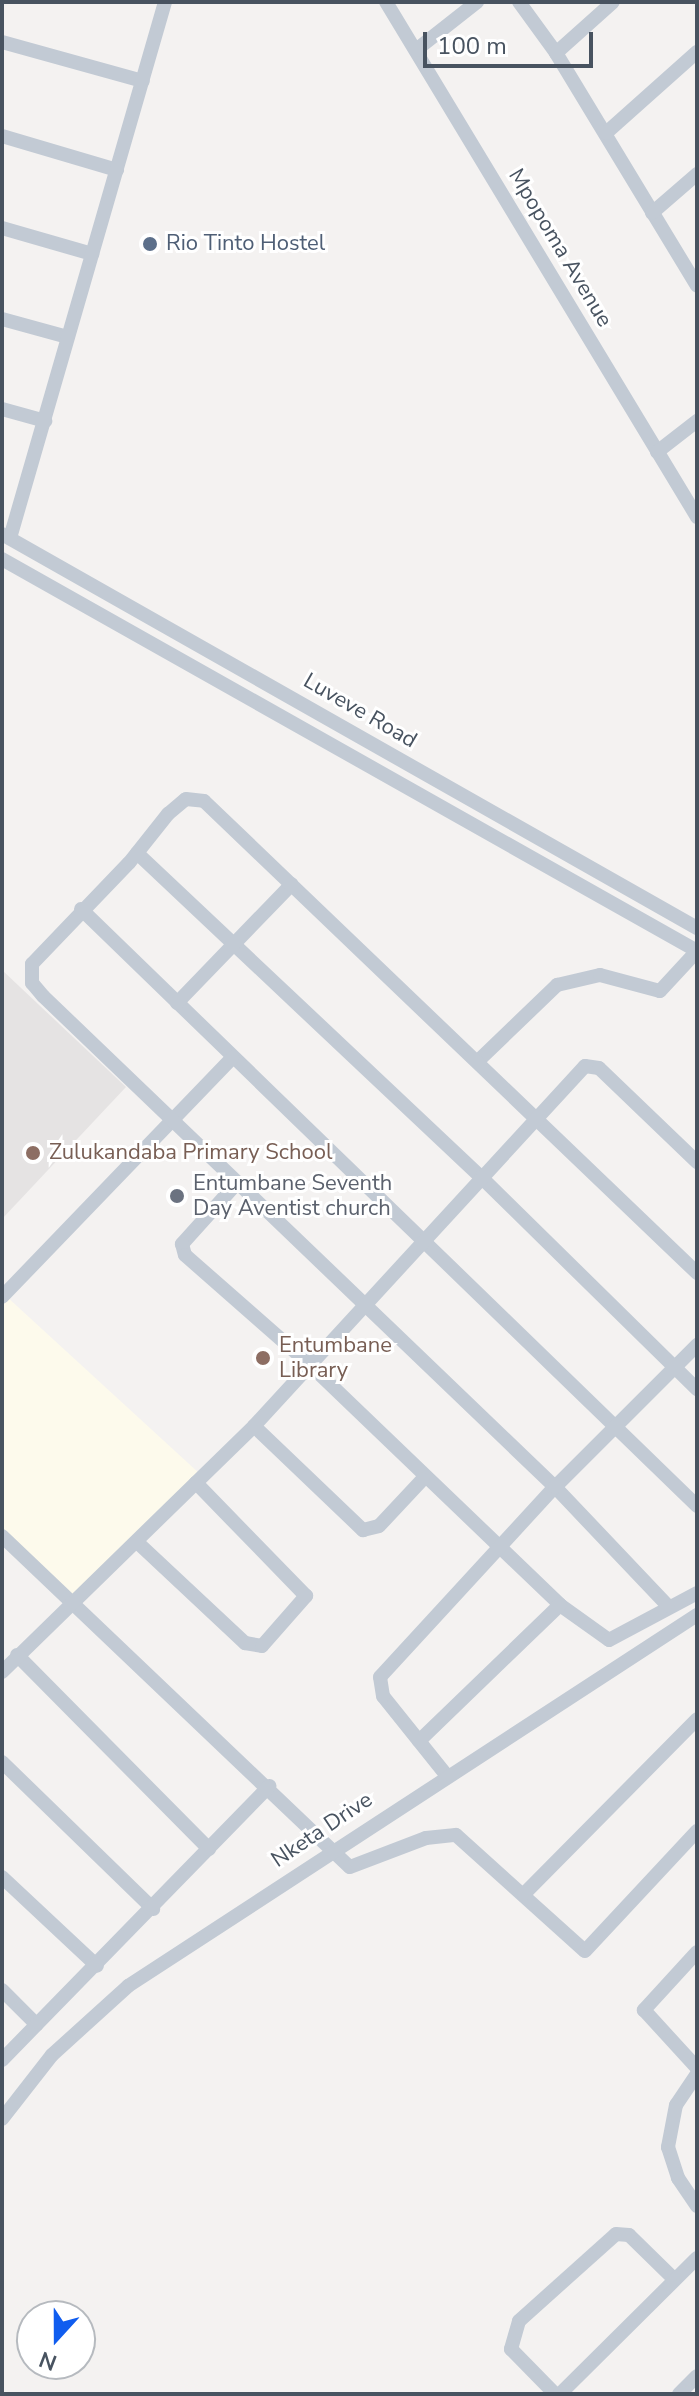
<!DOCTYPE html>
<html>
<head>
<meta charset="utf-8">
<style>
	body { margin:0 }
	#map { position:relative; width:699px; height:2396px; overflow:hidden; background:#f4f2f1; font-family:"Nunito Sans",sans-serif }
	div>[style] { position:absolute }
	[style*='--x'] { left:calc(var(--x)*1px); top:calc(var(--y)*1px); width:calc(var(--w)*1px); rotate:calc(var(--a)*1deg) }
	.commercial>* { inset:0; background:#fdfaec }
	.education>* { inset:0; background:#e5e3e3 }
	.minor>* { height:14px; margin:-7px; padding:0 7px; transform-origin:7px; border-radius:7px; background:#c2cad4 }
	.dots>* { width:22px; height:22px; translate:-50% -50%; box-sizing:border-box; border:4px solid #fff; border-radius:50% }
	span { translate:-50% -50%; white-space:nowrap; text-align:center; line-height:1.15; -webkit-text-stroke:6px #fff; paint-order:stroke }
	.service-label { font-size:22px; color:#4e5e75 }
	.left { translate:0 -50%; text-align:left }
	.street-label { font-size:22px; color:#485360 }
	.education-label { font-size:22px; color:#785e54 }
	.worship-label { font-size:22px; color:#5b616d }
	.frame { position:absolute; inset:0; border:4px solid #485360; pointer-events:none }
	.north { position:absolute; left:16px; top:2300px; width:80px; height:80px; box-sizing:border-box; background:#fff; border:2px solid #b6babf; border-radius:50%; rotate:201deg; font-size:22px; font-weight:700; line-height:32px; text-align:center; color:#485360 }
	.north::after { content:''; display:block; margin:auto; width:28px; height:36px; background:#105def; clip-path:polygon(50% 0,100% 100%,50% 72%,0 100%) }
	.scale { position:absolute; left:423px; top:32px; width:170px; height:36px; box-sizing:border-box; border:4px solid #485360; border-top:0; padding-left:10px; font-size:24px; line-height:28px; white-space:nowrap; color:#485360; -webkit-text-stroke:6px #fff; paint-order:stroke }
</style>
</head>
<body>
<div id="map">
	<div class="commercial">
		<div style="clip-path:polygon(6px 1296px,200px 1474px,71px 1601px,2px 1533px,2px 1300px)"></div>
	</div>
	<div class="education">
		<div style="clip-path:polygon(2px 970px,126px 1087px,2px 1219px)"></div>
	</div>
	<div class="minor">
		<div style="--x:386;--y:2;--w:602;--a:58.87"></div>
		<div style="--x:519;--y:2;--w:63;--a:54"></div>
		<div style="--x:556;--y:53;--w:272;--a:58.8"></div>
		<div style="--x:2;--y:42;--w:146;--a:15.5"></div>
		<div style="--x:416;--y:50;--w:78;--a:-38.2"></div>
		<div style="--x:556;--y:53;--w:76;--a:-41.8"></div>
		<div style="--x:606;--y:133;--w:122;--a:-41.7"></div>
		<div style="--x:2;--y:136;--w:120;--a:16.5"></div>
		<div style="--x:652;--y:213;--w:60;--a:-40.9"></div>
		<div style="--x:2;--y:228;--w:94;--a:16.1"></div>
		<div style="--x:2;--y:319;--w:68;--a:15.3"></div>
		<div style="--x:2;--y:409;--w:45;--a:15.6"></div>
		<div style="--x:657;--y:452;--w:51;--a:-37.8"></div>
		<div style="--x:2;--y:534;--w:799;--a:29.55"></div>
		<div style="--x:10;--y:538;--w:558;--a:-73.87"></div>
		<div style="--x:2;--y:559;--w:798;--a:29.42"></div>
		<div style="--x:137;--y:853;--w:473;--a:43.3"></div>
		<div style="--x:481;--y:1177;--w:303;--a:44.5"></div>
		<div style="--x:81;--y:909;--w:858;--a:44.1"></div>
		<div style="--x:177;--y:1003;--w:165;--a:-46"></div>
		<div style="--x:478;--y:1061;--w:110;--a:-43.9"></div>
		<div style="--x:557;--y:985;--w:44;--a:-13.1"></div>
		<div style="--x:600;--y:975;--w:62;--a:14.9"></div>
		<div style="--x:660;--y:991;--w:54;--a:-47.2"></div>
		<div style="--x:236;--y:1184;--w:81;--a:132"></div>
		<div style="--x:182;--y:1244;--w:11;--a:75"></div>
		<div style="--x:185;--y:1255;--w:164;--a:41.3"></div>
		<div style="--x:308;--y:1363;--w:349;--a:43.8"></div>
		<div style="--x:560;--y:1605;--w:60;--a:35.5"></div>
		<div style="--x:609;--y:1640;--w:100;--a:-28.1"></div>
		<div style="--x:2;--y:1297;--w:332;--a:-46.1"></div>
		<div style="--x:254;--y:1426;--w:151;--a:43.7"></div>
		<div style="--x:363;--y:1530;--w:16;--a:-14"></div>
		<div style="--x:379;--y:1526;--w:64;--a:-46.9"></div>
		<div style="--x:2;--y:1536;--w:480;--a:43.6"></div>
		<div style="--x:350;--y:1867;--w:81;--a:-20.9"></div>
		<div style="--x:426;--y:1838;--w:30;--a:-6"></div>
		<div style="--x:456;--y:1835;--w:173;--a:42"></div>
		<div style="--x:585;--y:1951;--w:164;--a:-47"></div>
		<div style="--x:137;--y:1542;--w:148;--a:43.1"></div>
		<div style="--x:245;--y:1643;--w:17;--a:10"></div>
		<div style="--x:262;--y:1646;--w:67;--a:-48.7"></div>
		<div style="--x:306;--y:1596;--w:158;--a:-134.2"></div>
		<div style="--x:668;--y:1606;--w:164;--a:-133.5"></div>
		<div style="--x:555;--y:1487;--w:709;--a:-136.2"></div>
		<div style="--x:43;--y:996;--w:17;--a:-130"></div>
		<div style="--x:32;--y:983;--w:19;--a:-90"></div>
		<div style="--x:32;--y:964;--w:140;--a:-46.2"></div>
		<div style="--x:129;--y:863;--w:63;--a:-51.5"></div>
		<div style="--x:168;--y:814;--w:23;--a:-40"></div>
		<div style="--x:186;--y:799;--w:18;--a:6"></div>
		<div style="--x:204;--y:801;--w:683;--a:43.75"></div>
		<div style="--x:17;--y:1655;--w:273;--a:45.3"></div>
		<div style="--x:2;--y:1672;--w:352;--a:-44.3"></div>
		<div style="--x:254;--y:1426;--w:489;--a:-47.4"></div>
		<div style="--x:585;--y:1066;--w:14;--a:8"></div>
		<div style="--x:599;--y:1068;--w:136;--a:43.8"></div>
		<div style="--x:419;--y:1741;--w:196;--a:-44"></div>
		<div style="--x:2;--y:1762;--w:211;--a:44.2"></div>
		<div style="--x:447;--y:1776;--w:102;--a:-128.7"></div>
		<div style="--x:383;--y:1696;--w:19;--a:-99"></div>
		<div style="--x:380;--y:1677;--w:258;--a:-47.4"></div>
		<div style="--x:555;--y:1487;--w:201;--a:-45"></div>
		<div style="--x:2;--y:1877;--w:130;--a:43.1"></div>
		<div style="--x:524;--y:1894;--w:246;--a:-45.3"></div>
		<div style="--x:697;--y:1952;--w:79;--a:132.4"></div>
		<div style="--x:644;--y:2010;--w:79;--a:47.6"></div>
		<div style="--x:2;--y:1990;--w:49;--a:45"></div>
		<div style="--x:2;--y:2060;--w:383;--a:-45.7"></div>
		<div style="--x:697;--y:2074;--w:37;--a:124"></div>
		<div style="--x:676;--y:2105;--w:43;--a:100.8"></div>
		<div style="--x:668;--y:2147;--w:33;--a:72"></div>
		<div style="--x:678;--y:2178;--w:34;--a:56"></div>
		<div style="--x:2;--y:2119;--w:81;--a:-52"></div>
		<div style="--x:52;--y:2055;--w:103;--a:-42.2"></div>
		<div style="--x:128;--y:1986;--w:679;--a:-33.11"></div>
		<div style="--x:555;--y:2394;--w:63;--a:-134.4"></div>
		<div style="--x:511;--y:2349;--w:29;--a:-74"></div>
		<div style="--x:519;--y:2321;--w:130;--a:-41.9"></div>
		<div style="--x:616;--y:2234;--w:13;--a:4"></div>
		<div style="--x:629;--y:2235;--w:63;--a:44.4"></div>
		<div style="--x:560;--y:2394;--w:193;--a:-44.8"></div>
		<div style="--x:679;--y:2394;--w:25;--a:-45"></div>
	</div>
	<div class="dots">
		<div style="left:150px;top:244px;background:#5c6f8a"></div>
		<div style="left:33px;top:1153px;background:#8d6e63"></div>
		<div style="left:177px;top:1196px;background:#6b7280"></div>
		<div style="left:263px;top:1358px;background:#8d6e63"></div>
	</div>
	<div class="service-label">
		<span class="left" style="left:166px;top:244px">Rio Tinto Hostel</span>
	</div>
	<div class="street-label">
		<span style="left:560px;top:248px;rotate:59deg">Mpopoma Avenue</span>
		<span style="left:360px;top:711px;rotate:30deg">Luveve Road</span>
		<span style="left:322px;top:1830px;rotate:-34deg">Nketa Drive</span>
	</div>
	<div class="education-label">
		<span class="left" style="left:49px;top:1153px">Zulukandaba Primary School</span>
		<span class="left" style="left:279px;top:1358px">Entumbane<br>Library</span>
	</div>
	<div class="worship-label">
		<span class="left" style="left:193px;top:1196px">Entumbane Seventh<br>Day Aventist church</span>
	</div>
	<div class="frame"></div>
	<div class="north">N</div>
	<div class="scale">100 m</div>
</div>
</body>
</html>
